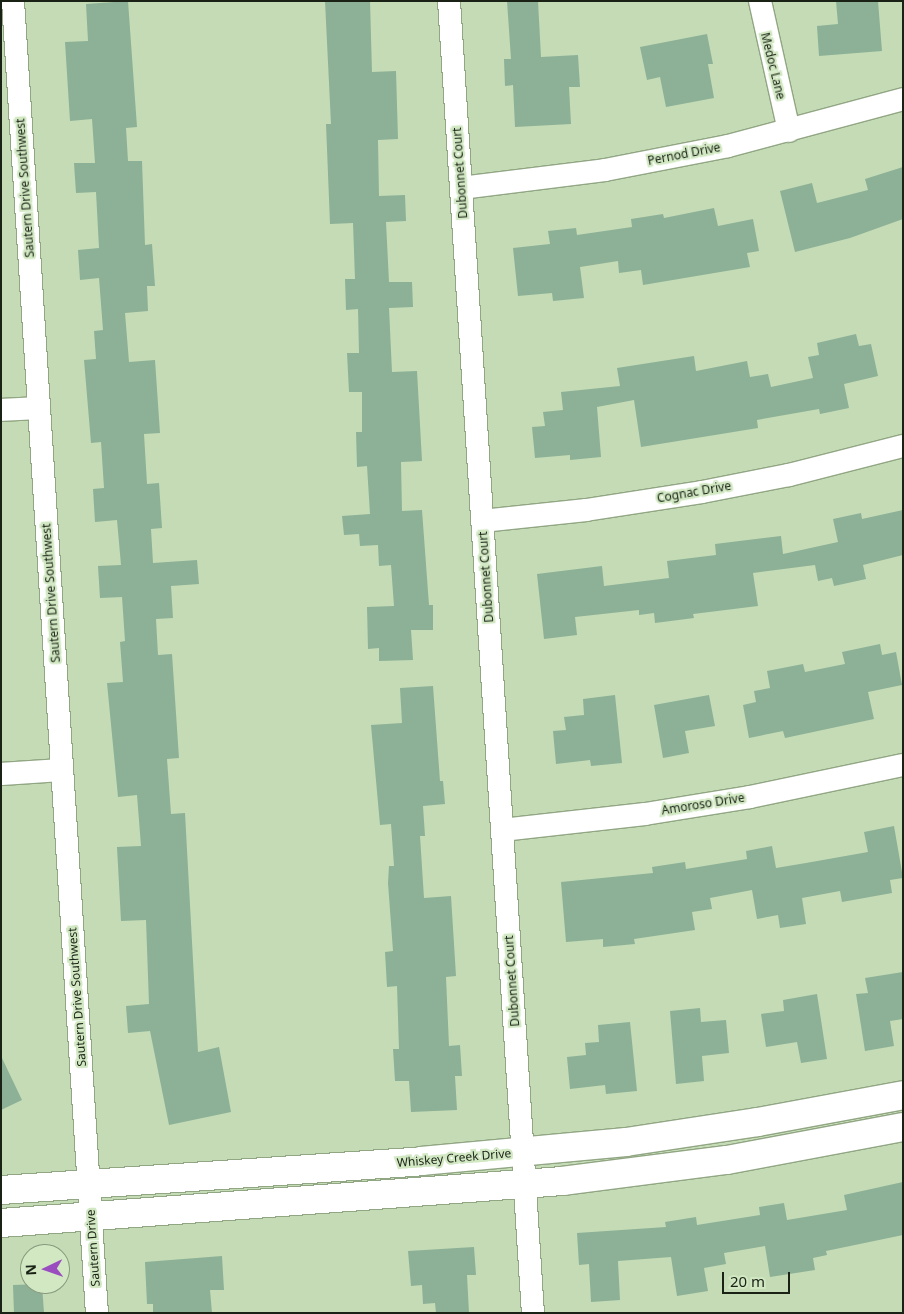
<!DOCTYPE html>
<html>
<head>
<meta charset="utf-8">
<style>
	body { margin:0 }
	#map { position:relative; width:904px; height:1314px; overflow:hidden; background:#c4dbb6; font-family:"Noto Sans",sans-serif }
	div>[style] { position:absolute }
	[style*='--x'] { left:calc(var(--x)*1px); top:calc(var(--y)*1px); width:calc(var(--w)*1px); rotate:calc(var(--a)*1deg) }
	.building>* { inset:0; background:#8cb196 }
	.roads { filter:drop-shadow(1px 0 #91a683) drop-shadow(-1px 0 #91a683) drop-shadow(0 1px #91a683) drop-shadow(0 -1px #91a683) }
	.minor>* { height:22px; margin:-11px; padding:0 11px; transform-origin:11px; border-radius:11px; background:#fff }
	.tertiary>* { height:28px; margin:-14px; padding:0 14px; transform-origin:14px; border-radius:14px; background:#fff }
	span { translate:-50% -50%; white-space:nowrap; text-align:center; line-height:1.15; -webkit-text-stroke:4.5px #d1e8c3; paint-order:stroke }
	.street-label { font-size:12px; color:#1a2215 }
	.frame { position:absolute; inset:0; border:2px solid #1a2215; pointer-events:none }
	.north { position:absolute; left:20px; top:1244px; width:50px; height:50px; box-sizing:border-box; background:#d1e8c3; border:1px solid #88997d; border-radius:50%; rotate:267deg; font-size:14px; font-weight:700; line-height:20px; text-align:center; color:#1a2215 }
	.north::after { content:''; display:block; margin:auto; width:18px; height:22px; background:#9a4dbf; clip-path:polygon(50% 0,100% 100%,50% 72%,0 100%) }
	.scale { position:absolute; left:722px; top:1272px; width:68px; height:22px; box-sizing:border-box; border:2px solid #1a2215; border-top:0; padding-left:6px; font-size:15px; line-height:18px; white-space:nowrap; color:#1a2215; -webkit-text-stroke:4px #d1e8c3; paint-order:stroke }
</style>
</head>
<body>
<div id="map">
	<div class="building">
		<div style="clip-path:polygon(128px 1px,137px 127px,126px 128px,128px 161px,142px 161px,145px 245px,152px 244px,155px 286px,147px 286px,148px 311px,125px 313px,129px 362px,155px 360px,160px 433px,144px 434px,147px 484px,159px 483px,162px 528px,151px 529px,153px 563px,197px 560px,199px 584px,171px 586px,173px 618px,156px 619px,158px 655px,172px 654px,179px 758px,167px 759px,171px 814px,185px 813px,198px 1052px,219px 1047px,231px 1112px,169px 1125px,150px 1031px,128px 1033px,126px 1006px,149px 1004px,146px 920px,121px 921px,117px 847px,141px 846px,137px 795px,118px 797px,107px 683px,123px 682px,120px 642px,125px 641px,122px 597px,100px 598px,98px 566px,121px 565px,117px 520px,95px 522px,93px 489px,104px 488px,101px 442px,91px 443px,84px 360px,96px 359px,94px 331px,103px 330px,99px 278px,80px 280px,78px 250px,99px 248px,96px 192px,76px 193px,74px 163px,95px 163px,92px 119px,70px 121px,65px 42px,88px 41px,86px 4px)"></div>
		<div style="clip-path:polygon(325px 1px,370px 1px,372px 72px,396px 71px,398px 139px,378px 140px,379px 196px,405px 195px,406px 221px,386px 222px,389px 282px,412px 282px,413px 307px,389px 308px,392px 372px,417px 371px,422px 461px,401px 462px,402px 511px,422px 510px,429px 605px,433px 605px,433px 630px,411px 630px,413px 660px,379px 661px,379px 648px,368px 649px,367px 607px,394px 606px,391px 565px,379px 566px,378px 545px,360px 546px,359px 534px,344px 535px,342px 516px,370px 514px,367px 466px,357px 467px,356px 432px,362px 432px,362px 392px,349px 392px,347px 353px,359px 353px,358px 309px,346px 310px,345px 279px,355px 279px,353px 223px,330px 224px,326px 124px,331px 124px)"></div>
		<div style="clip-path:polygon(507px 1px,538px 1px,541px 57px,578px 55px,580px 87px,569px 87px,571px 124px,515px 127px,513px 85px,505px 86px,504px 59px,511px 59px)"></div>
		<div style="clip-path:polygon(836px 1px,878px 1px,882px 51px,819px 56px,817px 26px,838px 24px)"></div>
		<div style="clip-path:polygon(707px 34px,713px 64px,708px 64px,714px 98px,666px 107px,660px 77px,647px 80px,640px 47px)"></div>
		<div style="clip-path:polygon(903px 167px,903px 219px,850px 238px,795px 252px,780px 191px,812px 183px,817px 203px,868px 190px,865px 179px)"></div>
		<div style="clip-path:polygon(714px 208px,718px 226px,753px 219px,759px 251px,747px 253px,750px 267px,643px 285px,641px 270px,619px 273px,618px 261px,580px 267px,584px 298px,553px 301px,552px 293px,518px 296px,513px 248px,550px 244px,548px 231px,576px 228px,577px 235px,632px 227px,631px 219px,663px 214px,664px 218px)"></div>
		<div style="clip-path:polygon(856px 334px,859px 346px,871px 344px,878px 376px,844px 384px,849px 408px,820px 414px,819px 409px,757px 420px,758px 428px,641px 447px,634px 400px,597px 407px,601px 457px,570px 460px,570px 455px,535px 458px,532px 427px,545px 426px,543px 412px,563px 410px,561px 392px,620px 386px,617px 368px,694px 356px,696px 371px,747px 361px,750px 377px,768px 374px,771px 387px,813px 378px,808px 357px,819px 355px,817px 343px)"></div>
		<div style="clip-path:polygon(903px 510px,903px 555px,863px 565px,866px 579px,834px 586px,832px 578px,818px 581px,815px 565px,753px 573px,758px 606px,693px 614px,694px 618px,655px 623px,654px 613px,639px 615px,639px 610px,575px 617px,577px 635px,544px 639px,537px 574px,602px 566px,604px 586px,669px 578px,667px 561px,716px 555px,715px 544px,781px 536px,783px 554px,838px 542px,833px 519px,861px 513px,862px 519px)"></div>
		<div style="clip-path:polygon(880px 644px,882px 655px,896px 652px,902px 685px,868px 692px,874px 719px,785px 738px,783px 731px,749px 738px,743px 705px,756px 702px,754px 691px,770px 688px,767px 671px,803px 664px,805px 672px,845px 664px,842px 652px)"></div>
		<div style="clip-path:polygon(433px 686px,440px 781px,443px 781px,445px 804px,423px 806px,425px 836px,420px 836px,424px 898px,451px 896px,456px 976px,446px 977px,449px 1046px,460px 1045px,462px 1076px,455px 1076px,457px 1110px,411px 1112px,409px 1081px,395px 1081px,393px 1049px,399px 1049px,397px 986px,387px 987px,385px 952px,393px 951px,388px 883px,389px 866px,394px 866px,391px 824px,380px 825px,371px 725px,402px 723px,400px 688px)"></div>
		<div style="clip-path:polygon(615px 695px,622px 763px,591px 766px,590px 760px,556px 764px,553px 731px,566px 730px,564px 717px,584px 715px,583px 699px)"></div>
		<div style="clip-path:polygon(709px 695px,715px 726px,685px 731px,689px 753px,663px 758px,654px 705px)"></div>
		<div style="clip-path:polygon(894px 826px,903px 878px,890px 880px,892px 893px,842px 902px,840px 891px,802px 898px,806px 924px,780px 928px,778px 915px,757px 919px,752px 890px,710px 898px,712px 909px,692px 912px,695px 930px,634px 939px,635px 944px,603px 947px,603px 939px,566px 942px,561px 882px,653px 873px,652px 867px,685px 862px,686px 869px,747px 859px,746px 851px,772px 846px,776px 868px,806px 863px,868px 852px,864px 832px)"></div>
		<div style="clip-path:polygon(903px 972px,903px 1019px,890px 1021px,894px 1046px,865px 1051px,856px 994px,868px 993px,865px 978px)"></div>
		<div style="clip-path:polygon(817px 994px,827px 1059px,801px 1063px,797px 1042px,766px 1047px,761px 1014px,784px 1011px,783px 1000px)"></div>
		<div style="clip-path:polygon(700px 1008px,701px 1022px,726px 1020px,729px 1053px,702px 1056px,704px 1081px,676px 1084px,670px 1011px)"></div>
		<div style="clip-path:polygon(630px 1022px,637px 1091px,606px 1094px,605px 1085px,570px 1089px,567px 1057px,586px 1055px,585px 1043px,599px 1042px,598px 1025px)"></div>
		<div style="clip-path:polygon(1px 1056px,22px 1100px,1px 1110px)"></div>
		<div style="clip-path:polygon(903px 1182px,903px 1235px,826px 1251px,827px 1255px,813px 1258px,815px 1270px,770px 1277px,765px 1246px,724px 1253px,726px 1264px,704px 1268px,708px 1291px,677px 1296px,671px 1257px,618px 1261px,620px 1300px,591px 1302px,589px 1264px,579px 1265px,577px 1233px,666px 1227px,665px 1222px,696px 1217px,697px 1225px,760px 1215px,759px 1207px,784px 1203px,787px 1220px,847px 1210px,844px 1195px)"></div>
		<div style="clip-path:polygon(474px 1247px,476px 1275px,467px 1275px,469px 1313px,436px 1313px,435px 1303px,423px 1304px,422px 1285px,411px 1286px,408px 1251px)"></div>
		<div style="clip-path:polygon(222px 1256px,224px 1290px,210px 1290px,212px 1313px,153px 1313px,153px 1304px,147px 1304px,145px 1262px)"></div>
		<div style="clip-path:polygon(42px 1284px,44px 1313px,14px 1313px,13px 1285px)"></div>
	</div>
	<div class="roads">
		<div class="minor">
			<div style="--x:13;--y:1;--w:1315;--a:86.34"></div>
			<div style="--x:449;--y:1;--w:1315;--a:86.34"></div>
			<div style="--x:760;--y:1;--w:133;--a:77.4"></div>
			<div style="--x:461;--y:188;--w:145;--a:-7.1"></div>
			<div style="--x:605;--y:170;--w:125;--a:-11"></div>
			<div style="--x:728;--y:146;--w:181;--a:-15"></div>
			<div style="--x:1;--y:410;--w:38;--a:-3"></div>
			<div style="--x:482;--y:521;--w:105;--a:-6"></div>
			<div style="--x:586;--y:510;--w:117;--a:-8.8"></div>
			<div style="--x:702;--y:492;--w:89;--a:-11.1"></div>
			<div style="--x:789;--y:475;--w:118;--a:-14.3"></div>
			<div style="--x:1;--y:774;--w:61;--a:-3.8"></div>
			<div style="--x:502;--y:830;--w:144;--a:-6.4"></div>
			<div style="--x:645;--y:814;--w:106;--a:-9.2"></div>
			<div style="--x:750;--y:797;--w:156;--a:-11.8"></div>
		</div>
		<div class="tertiary">
			<div style="--x:1;--y:1190;--w:421;--a:-3.9"></div>
			<div style="--x:421;--y:1161;--w:206;--a:-5.3"></div>
			<div style="--x:626;--y:1142;--w:134;--a:-8.6"></div>
			<div style="--x:758;--y:1122;--w:147;--a:-10.5"></div>
			<div style="--x:1;--y:1223;--w:563;--a:-4.28"></div>
			<div style="--x:562;--y:1181;--w:166;--a:-7.3"></div>
			<div style="--x:727;--y:1160;--w:179;--a:-10.6"></div>
		</div>
	</div>
	<div class="street-label">
		<span style="left:773px;top:66px;rotate:76deg">Medoc Lane</span>
		<span style="left:684px;top:154px;rotate:-11deg">Pernod Drive</span>
		<span style="left:460px;top:173px;rotate:-94deg">Dubonnet Court</span>
		<span style="left:25px;top:188px;rotate:-94deg">Sautern Drive Southwest</span>
		<span style="left:694px;top:492px;rotate:-10deg">Cognac Drive</span>
		<span style="left:486px;top:577px;rotate:-94deg">Dubonnet Court</span>
		<span style="left:51px;top:593px;rotate:-94deg">Sautern Drive Southwest</span>
		<span style="left:703px;top:804px;rotate:-9deg">Amoroso Drive</span>
		<span style="left:512px;top:981px;rotate:-94deg">Dubonnet Court</span>
		<span style="left:77px;top:997px;rotate:-94deg">Sautern Drive Southwest</span>
		<span style="left:454px;top:1158px;rotate:-5deg">Whiskey Creek Drive</span>
		<span style="left:93px;top:1248px;rotate:-94deg">Sautern Drive</span>
	</div>
	<div class="frame"></div>
	<div class="north">N</div>
	<div class="scale">20 m</div>
</div>
</body>
</html>
